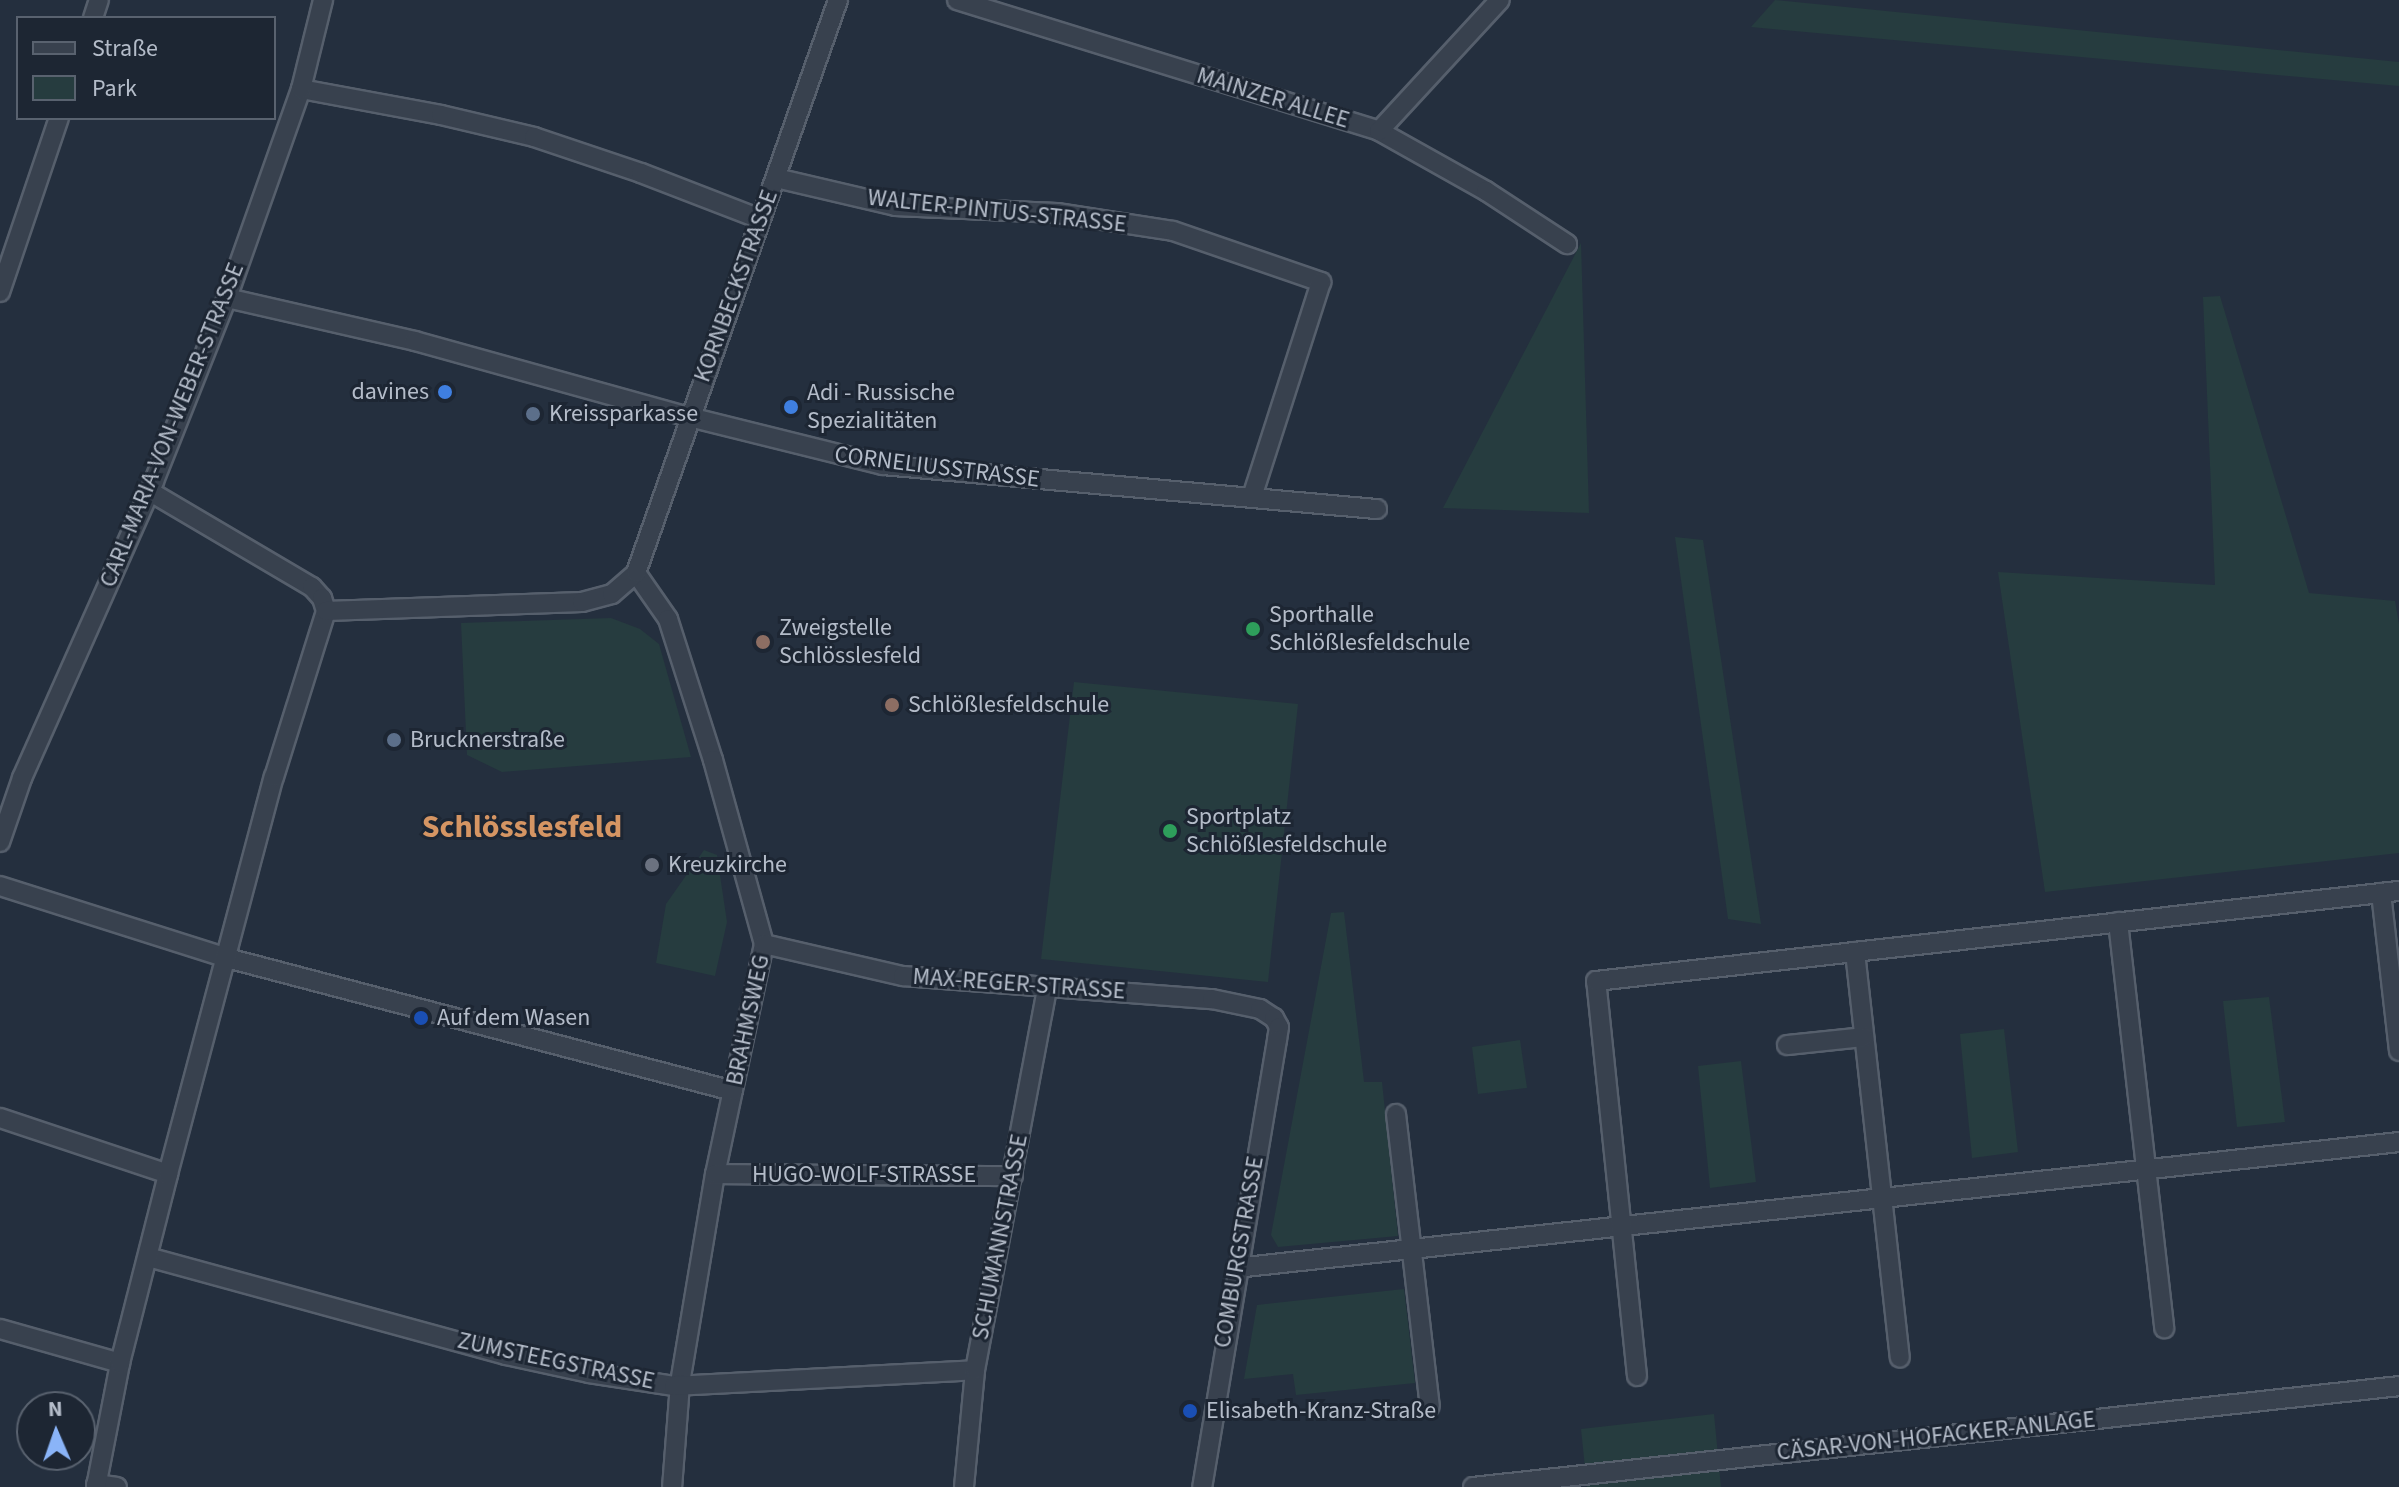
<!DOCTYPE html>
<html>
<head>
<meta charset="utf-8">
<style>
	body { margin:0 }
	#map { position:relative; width:2399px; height:1487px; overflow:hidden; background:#242f3e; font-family:"Source Sans 3",sans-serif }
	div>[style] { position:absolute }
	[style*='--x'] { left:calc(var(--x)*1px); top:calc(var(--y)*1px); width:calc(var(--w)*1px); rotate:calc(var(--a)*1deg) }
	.green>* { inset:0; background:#263c3f }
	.roads { filter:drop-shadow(2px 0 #565f6c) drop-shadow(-2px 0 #565f6c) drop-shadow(0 2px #565f6c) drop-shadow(0 -2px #565f6c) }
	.street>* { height:18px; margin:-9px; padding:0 9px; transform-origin:9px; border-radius:9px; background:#38414e }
	.dots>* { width:22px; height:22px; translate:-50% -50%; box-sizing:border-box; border:4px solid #1d2633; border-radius:50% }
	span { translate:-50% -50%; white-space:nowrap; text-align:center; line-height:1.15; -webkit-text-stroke:6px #1d2633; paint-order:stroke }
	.street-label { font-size:24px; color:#b4bcc9 }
	.poi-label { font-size:24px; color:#b4bcc9 }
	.right { translate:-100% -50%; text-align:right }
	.left { translate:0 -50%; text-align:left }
	.district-label { font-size:32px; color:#d59563; font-weight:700 }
	.legend { position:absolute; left:16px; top:16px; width:260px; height:104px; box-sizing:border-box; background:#1d2633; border:2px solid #59626f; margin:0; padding:10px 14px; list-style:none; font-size:24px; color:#b4bcc9 }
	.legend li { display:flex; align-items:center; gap:16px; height:40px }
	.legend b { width:40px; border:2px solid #59626f }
	.north { position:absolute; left:16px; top:1391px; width:80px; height:80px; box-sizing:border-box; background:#1d2633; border:2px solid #59626f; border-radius:50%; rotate:358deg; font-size:22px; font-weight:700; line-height:32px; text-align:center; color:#b4bcc9 }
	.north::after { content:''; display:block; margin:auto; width:28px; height:36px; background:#8ab4f8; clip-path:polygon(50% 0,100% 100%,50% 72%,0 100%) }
</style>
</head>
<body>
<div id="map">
	<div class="green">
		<div style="clip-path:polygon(1775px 0,2399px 62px,2399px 86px,1751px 27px)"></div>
		<div style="clip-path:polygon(1581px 243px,1589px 513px,1443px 508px)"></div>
		<div style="clip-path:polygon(2220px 296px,2309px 593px,2395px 601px,2399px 624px,2399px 853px,2045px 892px,1998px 572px,2215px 585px,2203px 297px)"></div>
		<div style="clip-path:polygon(1675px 537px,1703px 540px,1761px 924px,1728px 919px)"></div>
		<div style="clip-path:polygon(611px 618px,640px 629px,659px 644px,691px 757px,502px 772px,467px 755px,461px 623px)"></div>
		<div style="clip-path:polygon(1074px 682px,1298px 704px,1268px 982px,1041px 959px)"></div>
		<div style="clip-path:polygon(704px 850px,717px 855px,727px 922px,715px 976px,656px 963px,666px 904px)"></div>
		<div style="clip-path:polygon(1344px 912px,1364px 1082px,1382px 1082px,1398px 1236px,1278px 1247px,1271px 1235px,1331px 913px)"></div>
		<div style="clip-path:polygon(2269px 997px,2285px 1122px,2237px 1127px,2223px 1001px)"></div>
		<div style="clip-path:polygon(2004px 1029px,2018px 1152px,1972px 1158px,1960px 1034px)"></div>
		<div style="clip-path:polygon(1520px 1040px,1527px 1088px,1478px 1094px,1472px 1047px)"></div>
		<div style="clip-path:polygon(1741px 1061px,1756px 1182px,1710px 1188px,1698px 1066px)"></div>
		<div style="clip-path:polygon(1404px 1289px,1415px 1383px,1296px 1395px,1293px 1374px,1244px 1379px,1257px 1305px)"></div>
		<div style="clip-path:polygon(1714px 1414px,1721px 1487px,1587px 1487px,1581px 1429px)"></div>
	</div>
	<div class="roads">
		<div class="street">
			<div style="--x:957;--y:0;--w:442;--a:17.2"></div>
			<div style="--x:1379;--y:131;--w:123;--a:29.3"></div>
			<div style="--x:1486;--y:191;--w:97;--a:33.2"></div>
			<div style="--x:93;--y:18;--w:19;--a:-72"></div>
			<div style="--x:301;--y:89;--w:142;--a:10.5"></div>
			<div style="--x:441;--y:115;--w:96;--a:13.3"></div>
			<div style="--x:534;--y:137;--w:113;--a:18.6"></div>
			<div style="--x:641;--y:173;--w:128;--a:21.1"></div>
			<div style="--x:1379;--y:131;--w:178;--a:-47.3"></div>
			<div style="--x:776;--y:178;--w:122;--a:13.2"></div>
			<div style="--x:895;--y:206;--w:162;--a:2.5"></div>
			<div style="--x:1057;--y:213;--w:117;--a:8.8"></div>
			<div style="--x:1173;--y:231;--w:157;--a:19"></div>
			<div style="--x:1321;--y:282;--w:226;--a:107.8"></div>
			<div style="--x:0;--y:292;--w:184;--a:-71.3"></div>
			<div style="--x:227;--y:298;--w:193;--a:12.9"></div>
			<div style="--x:415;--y:341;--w:284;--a:15.5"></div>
			<div style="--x:689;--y:417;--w:200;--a:13.9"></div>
			<div style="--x:883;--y:465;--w:496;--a:5.1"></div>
			<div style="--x:149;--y:491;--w:189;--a:30.5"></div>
			<div style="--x:312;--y:587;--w:15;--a:48"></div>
			<div style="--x:322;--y:598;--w:14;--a:73"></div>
			<div style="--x:636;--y:573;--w:56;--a:55.2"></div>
			<div style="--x:668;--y:619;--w:148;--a:72.3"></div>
			<div style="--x:713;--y:760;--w:191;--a:74.5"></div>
			<div style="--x:764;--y:944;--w:235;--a:102"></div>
			<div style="--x:715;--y:1174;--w:213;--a:99.5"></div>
			<div style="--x:680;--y:1384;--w:103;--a:94.4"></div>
			<div style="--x:0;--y:842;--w:68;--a:-71"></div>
			<div style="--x:22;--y:778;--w:325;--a:-66"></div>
			<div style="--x:154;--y:481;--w:197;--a:-68.3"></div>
			<div style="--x:227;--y:298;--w:222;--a:-70.5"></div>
			<div style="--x:301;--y:89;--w:92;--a:-76.1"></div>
			<div style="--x:0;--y:886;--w:238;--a:17.6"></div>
			<div style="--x:227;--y:958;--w:523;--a:14.73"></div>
			<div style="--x:2381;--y:893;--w:159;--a:83.5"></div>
			<div style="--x:2118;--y:922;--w:409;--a:83.5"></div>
			<div style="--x:764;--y:944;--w:143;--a:13"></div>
			<div style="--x:903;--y:976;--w:310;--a:4.3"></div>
			<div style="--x:1212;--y:999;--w:49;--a:11.8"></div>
			<div style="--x:1260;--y:1009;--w:17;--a:33"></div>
			<div style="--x:1274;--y:1018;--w:10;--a:61"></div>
			<div style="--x:1279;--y:1027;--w:13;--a:99"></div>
			<div style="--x:1277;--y:1040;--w:453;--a:99.5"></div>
			<div style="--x:1855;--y:952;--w:408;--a:83.7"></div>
			<div style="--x:1787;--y:1045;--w:77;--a:-5.9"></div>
			<div style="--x:1396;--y:1114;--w:294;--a:83.4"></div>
			<div style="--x:0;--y:1118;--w:177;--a:18.4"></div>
			<div style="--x:715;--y:1174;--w:298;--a:0.4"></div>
			<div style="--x:148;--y:1257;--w:371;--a:15.3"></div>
			<div style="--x:506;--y:1355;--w:85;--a:12.2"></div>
			<div style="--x:589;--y:1373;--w:86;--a:8.7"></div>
			<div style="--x:674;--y:1386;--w:301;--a:-3"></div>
			<div style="--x:1236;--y:1268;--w:1170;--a:-6.18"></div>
			<div style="--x:0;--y:1329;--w:125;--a:15.8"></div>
			<div style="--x:1637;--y:1376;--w:397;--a:-95.9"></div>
			<div style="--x:1596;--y:981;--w:808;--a:-6.4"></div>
			<div style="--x:96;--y:1484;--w:21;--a:8"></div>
			<div style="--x:96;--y:1487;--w:126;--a:-79"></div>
			<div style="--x:120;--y:1363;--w:195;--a:-75.7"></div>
			<div style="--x:168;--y:1174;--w:411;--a:-75.1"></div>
			<div style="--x:274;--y:777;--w:174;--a:-72.6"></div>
			<div style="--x:326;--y:611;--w:256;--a:-2"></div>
			<div style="--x:582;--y:602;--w:31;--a:-15"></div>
			<div style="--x:612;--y:594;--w:32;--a:-41"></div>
			<div style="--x:636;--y:573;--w:608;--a:-70.58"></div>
			<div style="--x:964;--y:1487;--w:118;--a:-84.6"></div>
			<div style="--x:975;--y:1370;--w:388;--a:-79.3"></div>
			<div style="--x:1473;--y:1487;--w:931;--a:-6.22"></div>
		</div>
	</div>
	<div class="dots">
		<div style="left:445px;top:392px;background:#3f7fe0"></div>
		<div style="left:791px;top:407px;background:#3f7fe0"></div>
		<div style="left:533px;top:414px;background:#5c6f8a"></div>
		<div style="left:1253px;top:629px;background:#2e9e5b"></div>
		<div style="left:763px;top:642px;background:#8d6e63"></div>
		<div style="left:892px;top:705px;background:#8d6e63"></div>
		<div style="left:394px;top:740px;background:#5c6f8a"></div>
		<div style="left:1170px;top:831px;background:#2e9e5b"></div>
		<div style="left:652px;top:865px;background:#6b7280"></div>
		<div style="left:421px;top:1018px;background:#1a4fb4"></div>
		<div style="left:1190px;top:1411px;background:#1a4fb4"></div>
	</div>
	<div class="street-label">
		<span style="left:1273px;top:98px;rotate:17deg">MAINZER ALLEE</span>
		<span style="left:997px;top:211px;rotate:6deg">WALTER-PINTUS-STRASSE</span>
		<span style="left:736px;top:286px;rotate:-70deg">KORNBECKSTRASSE</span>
		<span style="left:172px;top:425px;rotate:-68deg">CARL-MARIA-VON-WEBER-STRASSE</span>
		<span style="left:937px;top:467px;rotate:7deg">CORNELIUSSTRASSE</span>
		<span style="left:1019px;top:984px;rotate:4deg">MAX-REGER-STRASSE</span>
		<span style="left:748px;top:1020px;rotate:-78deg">BRAHMSWEG</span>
		<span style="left:864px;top:1175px">HUGO-WOLF-STRASSE</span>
		<span style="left:1000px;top:1237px;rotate:-79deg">SCHUMANNSTRASSE</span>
		<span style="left:1239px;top:1252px;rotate:-80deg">COMBURGSTRASSE</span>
		<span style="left:556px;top:1361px;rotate:12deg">ZUMSTEEGSTRASSE</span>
		<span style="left:1936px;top:1436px;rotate:-6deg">CÄSAR-VON-HOFACKER-ANLAGE</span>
	</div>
	<div class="poi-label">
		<span class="right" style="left:429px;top:392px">davines</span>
		<span class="left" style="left:807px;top:407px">Adi - Russische<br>Spezialitäten</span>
		<span class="left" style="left:549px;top:414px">Kreissparkasse</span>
		<span class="left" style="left:1269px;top:629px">Sporthalle<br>Schlößlesfeldschule</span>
		<span class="left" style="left:779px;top:642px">Zweigstelle<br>Schlösslesfeld</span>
		<span class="left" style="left:908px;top:705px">Schlößlesfeldschule</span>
		<span class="left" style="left:410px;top:740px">Brucknerstraße</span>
		<span class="left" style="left:1186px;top:831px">Sportplatz<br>Schlößlesfeldschule</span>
		<span class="left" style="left:668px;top:865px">Kreuzkirche</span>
		<span class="left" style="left:437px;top:1018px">Auf dem Wasen</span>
		<span class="left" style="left:1206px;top:1411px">Elisabeth-Kranz-Straße</span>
	</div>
	<div class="district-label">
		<span style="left:522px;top:827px">Schlösslesfeld</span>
	</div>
	<ul class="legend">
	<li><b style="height:10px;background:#38414e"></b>Straße</li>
	<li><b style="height:22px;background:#263c3f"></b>Park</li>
	</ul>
	<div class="north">N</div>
</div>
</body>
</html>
